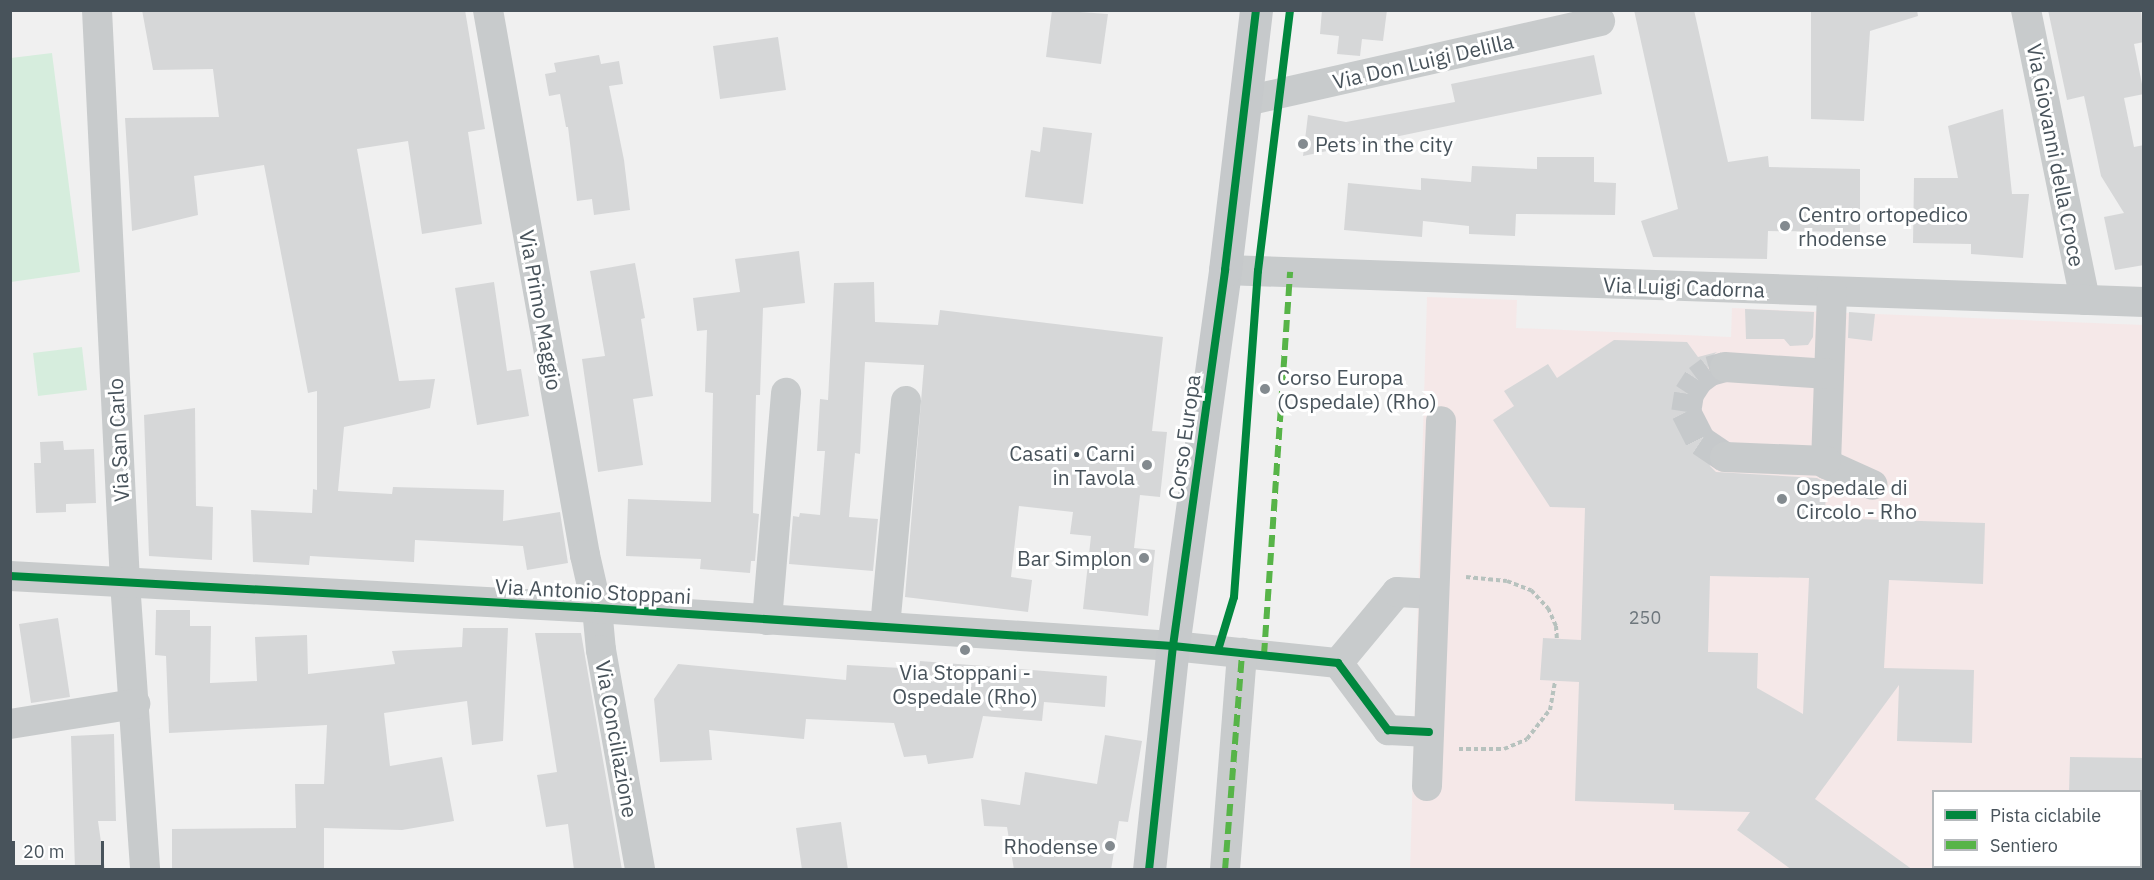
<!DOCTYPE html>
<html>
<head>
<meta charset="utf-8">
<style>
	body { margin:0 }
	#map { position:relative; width:2154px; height:880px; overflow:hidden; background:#f0f0f0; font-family:"IBM Plex Sans",sans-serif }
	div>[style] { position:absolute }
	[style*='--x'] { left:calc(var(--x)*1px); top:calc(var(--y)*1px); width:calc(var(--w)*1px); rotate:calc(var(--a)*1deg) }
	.medical>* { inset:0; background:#f5e8e8 }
	.green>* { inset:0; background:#d6eddd }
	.building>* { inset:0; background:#d6d7d8 }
	.minor-tunnel>* { height:30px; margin-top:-15px; transform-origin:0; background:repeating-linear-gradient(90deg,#c6c9cb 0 30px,transparent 0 45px) }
	.path>* { height:4px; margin-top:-2px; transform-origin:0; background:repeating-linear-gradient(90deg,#b7c2be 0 4.5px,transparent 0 7.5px) }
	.minor>* { height:30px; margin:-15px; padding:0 15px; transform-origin:15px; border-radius:15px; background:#c8cbcc }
	.major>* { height:33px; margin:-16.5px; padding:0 16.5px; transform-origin:16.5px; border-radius:16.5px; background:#c6c9cb }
	.quiet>* { height:6px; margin-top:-3px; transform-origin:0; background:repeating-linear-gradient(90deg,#57b448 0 12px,transparent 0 18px) }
	.cycleway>* { height:8px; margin:-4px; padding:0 4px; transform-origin:4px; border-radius:4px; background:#00873e }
	.dots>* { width:16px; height:16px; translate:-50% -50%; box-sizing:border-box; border:3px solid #fff; border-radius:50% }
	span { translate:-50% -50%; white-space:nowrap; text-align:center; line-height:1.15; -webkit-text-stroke:6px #fff; paint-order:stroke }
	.number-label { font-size:18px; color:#6d767c }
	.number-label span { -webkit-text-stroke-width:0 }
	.street-label { font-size:21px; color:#48535b }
	.poi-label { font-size:21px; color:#48535b }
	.left { translate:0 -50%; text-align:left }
	.right { translate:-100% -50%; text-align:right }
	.frame { position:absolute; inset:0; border:12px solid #48535b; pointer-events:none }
	.legend { position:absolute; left:1932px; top:790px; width:210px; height:78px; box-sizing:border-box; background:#fff; border:2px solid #b6babd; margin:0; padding:8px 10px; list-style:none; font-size:18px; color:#48535b }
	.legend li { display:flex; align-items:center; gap:12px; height:30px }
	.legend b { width:30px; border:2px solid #b6babd }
	.scale { position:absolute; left:12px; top:841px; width:92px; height:27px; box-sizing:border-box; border:3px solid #48535b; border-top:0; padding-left:8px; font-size:18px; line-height:21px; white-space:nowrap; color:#48535b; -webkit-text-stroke:4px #fff; paint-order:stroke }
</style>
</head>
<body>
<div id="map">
	<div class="medical">
		<div style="clip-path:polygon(evenodd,1427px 297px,1517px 300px,1516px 328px,1731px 337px,1732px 308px,2143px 325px,2143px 869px,1410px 870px,1427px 297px,1934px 792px,2140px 792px,2140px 866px,1934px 866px,1934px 792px)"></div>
	</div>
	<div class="green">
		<div style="clip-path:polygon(52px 53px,80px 272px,11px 282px,11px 58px)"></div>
		<div style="clip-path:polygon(82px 347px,87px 390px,38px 396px,33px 353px)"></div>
	</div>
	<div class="building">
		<div style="clip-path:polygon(142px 10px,465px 10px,485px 129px,468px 132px,482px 224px,422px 234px,408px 141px,357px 149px,399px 381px,435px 379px,430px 408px,344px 427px,338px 491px,392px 494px,393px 487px,504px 490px,503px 521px,560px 512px,568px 563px,527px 570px,523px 546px,415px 540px,414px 562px,310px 556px,309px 565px,253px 562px,251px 510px,312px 513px,313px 489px,317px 490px,317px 391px,308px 393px,264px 165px,194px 176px,198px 215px,132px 231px,125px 118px,219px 117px,213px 69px,153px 70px)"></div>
		<div style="clip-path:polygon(1052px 10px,1108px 14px,1101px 64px,1046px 57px)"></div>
		<div style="clip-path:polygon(1322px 10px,1387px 10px,1383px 41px,1362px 39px,1360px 56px,1337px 54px,1339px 36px,1320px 34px)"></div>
		<div style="clip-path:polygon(1634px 10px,1694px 10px,1728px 162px,1768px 156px,1769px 167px,1860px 169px,1860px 232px,1768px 231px,1767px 259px,1653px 257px,1641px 221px,1678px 209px)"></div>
		<div style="clip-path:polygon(1811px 10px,1917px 10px,1918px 16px,1870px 31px,1864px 121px,1811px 119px)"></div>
		<div style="clip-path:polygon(2048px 10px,2141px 10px,2144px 42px,2134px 44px,2144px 94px,2124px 98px,2134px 147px,2144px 145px,2144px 265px,2115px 270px,2104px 217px,2124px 213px,2101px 176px,2084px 96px,2067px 100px)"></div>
		<div style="clip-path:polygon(778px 37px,786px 90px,720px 99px,713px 46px)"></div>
		<div style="clip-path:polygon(599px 55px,601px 64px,619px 61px,623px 84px,609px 86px,624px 160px,630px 210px,594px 215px,592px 199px,577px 201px,568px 127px,566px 127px,560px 94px,549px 96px,545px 74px,556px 72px,554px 63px)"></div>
		<div style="clip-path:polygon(1594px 55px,1602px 94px,1303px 156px,1308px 115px,1346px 122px,1455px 102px,1451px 84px)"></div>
		<div style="clip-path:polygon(2003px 109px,2012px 194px,2029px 194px,2023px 258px,1971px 254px,1971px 244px,1913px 243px,1914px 178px,1958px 178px,1948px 126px)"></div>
		<div style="clip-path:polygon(1043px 127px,1092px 133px,1083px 204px,1025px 197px,1031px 150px,1040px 152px)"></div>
		<div style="clip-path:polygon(1537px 157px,1594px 157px,1594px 182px,1616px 183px,1615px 215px,1516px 214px,1515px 236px,1469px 234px,1469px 226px,1423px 221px,1422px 237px,1344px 230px,1348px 183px,1421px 190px,1421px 178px,1471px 182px,1472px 166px,1537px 169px)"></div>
		<div style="clip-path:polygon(799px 251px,805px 303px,763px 308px,760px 395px,756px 395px,753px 513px,759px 514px,755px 561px,751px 561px,750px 573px,700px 569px,701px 559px,626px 556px,628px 499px,711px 502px,713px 393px,705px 392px,707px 330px,697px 331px,693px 298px,740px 292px,735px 259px)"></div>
		<div style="clip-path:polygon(635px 263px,645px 318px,641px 319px,653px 396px,633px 399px,643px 465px,598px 472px,582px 359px,605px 356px,590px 271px)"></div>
		<div style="clip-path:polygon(494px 282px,507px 371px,521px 369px,529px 416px,477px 425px,455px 288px)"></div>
		<div style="clip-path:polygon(874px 282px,875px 322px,938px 325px,940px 310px,1163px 337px,1152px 431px,1167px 432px,1160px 497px,1140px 495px,1134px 548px,1155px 550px,1148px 616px,1083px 609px,1091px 536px,1070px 534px,1073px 512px,1019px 506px,1011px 577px,1032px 580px,1028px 612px,905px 597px,924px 365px,865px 362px,860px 454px,855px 453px,849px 517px,878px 519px,873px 571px,789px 564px,793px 516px,799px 517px,800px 513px,820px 515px,825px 451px,817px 451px,820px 399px,828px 400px,834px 283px)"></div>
		<div style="clip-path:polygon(1745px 309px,1814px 312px,1813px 337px,1808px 345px,1790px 346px,1784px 339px,1746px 339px)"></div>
		<div style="clip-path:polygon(1849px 312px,1875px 314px,1872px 341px,1848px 338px)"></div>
		<div style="clip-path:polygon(evenodd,1614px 340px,1687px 342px,1698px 357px,1717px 352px,1710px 358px,1708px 366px,1710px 375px,1717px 382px,1703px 394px,1699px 411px,1705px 428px,1716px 439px,1722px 440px,1711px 447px,1708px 456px,1710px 466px,1716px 472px,1817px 478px,1826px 483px,1825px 518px,1985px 523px,1983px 584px,1889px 580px,1884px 668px,1974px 670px,1972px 743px,1897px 741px,1899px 685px,1815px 799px,1913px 870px,1792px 870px,1737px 830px,1750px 812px,1674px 810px,1674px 804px,1575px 801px,1579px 682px,1540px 680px,1543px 638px,1581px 640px,1585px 508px,1550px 507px,1493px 420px,1514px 406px,1504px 391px,1548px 364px,1557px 378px,1614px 340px,1710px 576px,1809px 578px,1803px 714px,1757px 688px,1758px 653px,1708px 652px,1710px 576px)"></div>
		<div style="clip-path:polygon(195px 408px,196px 506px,213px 507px,212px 560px,149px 556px,144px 415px)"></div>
		<div style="clip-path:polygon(63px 441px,64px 450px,94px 449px,96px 503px,66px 504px,66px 512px,36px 513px,34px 463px,41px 463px,40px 442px)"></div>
		<div style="clip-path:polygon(156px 610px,190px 610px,190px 626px,211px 626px,210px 683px,257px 681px,255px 637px,307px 635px,308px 674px,395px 664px,392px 651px,462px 647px,463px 628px,508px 628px,503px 741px,472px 745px,467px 701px,384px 713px,390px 766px,442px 757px,454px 821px,402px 830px,324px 828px,324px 870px,172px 870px,172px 829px,296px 828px,295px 784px,324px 784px,327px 725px,169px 733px,166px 656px,155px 655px)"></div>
		<div style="clip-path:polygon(58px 618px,70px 697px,31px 703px,19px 624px)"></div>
		<div style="clip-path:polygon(535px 633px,581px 633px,622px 870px,574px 870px,568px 824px,546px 827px,537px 775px,557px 772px)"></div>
		<div style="clip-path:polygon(920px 661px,1107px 676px,1105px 707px,1044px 702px,1042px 721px,983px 716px,973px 758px,928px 764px,926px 755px,904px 757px,894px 723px,806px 719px,804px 739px,709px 730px,712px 760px,660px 762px,654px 699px,678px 664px,846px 680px,847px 665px,919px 669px)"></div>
		<div style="clip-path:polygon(114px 734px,116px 821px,98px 821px,105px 870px,75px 870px,71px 736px)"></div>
		<div style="clip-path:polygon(1105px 735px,1142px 741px,1128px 822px,1119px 821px,1111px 870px,1014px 870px,1007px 827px,984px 826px,981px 799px,1020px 805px,1025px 772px,1097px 784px)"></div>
		<div style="clip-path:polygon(2070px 757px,2144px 758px,2144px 792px,2069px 792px)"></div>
		<div style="clip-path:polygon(841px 822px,848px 870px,802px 870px,796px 828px)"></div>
	</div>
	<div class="minor-tunnel">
		<div style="--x:1725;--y:367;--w:16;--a:165"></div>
		<div style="--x:1710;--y:371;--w:15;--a:143"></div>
		<div style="--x:1698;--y:380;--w:17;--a:123"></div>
		<div style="--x:1689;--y:394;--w:18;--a:99"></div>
		<div style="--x:1686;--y:412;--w:33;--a:63"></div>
		<div style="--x:1701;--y:441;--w:29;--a:34"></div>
	</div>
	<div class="path">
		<div style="--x:1466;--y:577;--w:41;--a:5.6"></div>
		<div style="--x:1507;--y:581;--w:26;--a:21"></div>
		<div style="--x:1531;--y:590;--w:25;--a:47"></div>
		<div style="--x:1548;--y:608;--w:20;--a:66"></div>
		<div style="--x:1556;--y:626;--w:13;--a:86"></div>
		<div style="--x:1459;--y:749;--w:45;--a:0"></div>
		<div style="--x:1504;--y:749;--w:25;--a:-23"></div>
		<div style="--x:1527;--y:739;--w:37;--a:-52"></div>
		<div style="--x:1550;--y:710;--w:29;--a:-80"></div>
	</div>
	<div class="minor">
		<div style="--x:97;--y:10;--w:573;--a:87.2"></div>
		<div style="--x:125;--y:582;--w:289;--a:86"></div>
		<div style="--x:488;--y:10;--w:554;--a:79.91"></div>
		<div style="--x:585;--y:555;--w:54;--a:77.2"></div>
		<div style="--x:597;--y:608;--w:42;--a:84.6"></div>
		<div style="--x:601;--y:650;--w:223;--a:79.9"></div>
		<div style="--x:2026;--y:10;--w:296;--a:78.5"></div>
		<div style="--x:1246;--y:101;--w:363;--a:-12.7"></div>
		<div style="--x:1225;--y:270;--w:920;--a:1.99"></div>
		<div style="--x:1832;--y:292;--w:172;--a:92"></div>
		<div style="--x:1826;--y:464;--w:51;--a:24.1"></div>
		<div style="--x:1725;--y:367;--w:104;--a:3.9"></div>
		<div style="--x:1725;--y:457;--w:101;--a:2.3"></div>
		<div style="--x:10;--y:576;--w:588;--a:3.12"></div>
		<div style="--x:597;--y:608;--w:577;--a:3.77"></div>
		<div style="--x:1173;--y:646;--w:166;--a:5.9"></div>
		<div style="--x:1338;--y:663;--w:84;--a:53.3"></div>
		<div style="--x:1388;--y:730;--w:41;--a:2.8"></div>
		<div style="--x:767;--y:620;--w:228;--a:-85.2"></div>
		<div style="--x:885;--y:627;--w:227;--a:-84.7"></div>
		<div style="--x:1338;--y:663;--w:92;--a:-50.3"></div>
		<div style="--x:1397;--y:592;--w:37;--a:3"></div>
		<div style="--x:10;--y:724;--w:127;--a:-9.1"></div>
		<div style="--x:1427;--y:786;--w:365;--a:-87.8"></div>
		<div style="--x:1225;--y:870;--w:218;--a:-85.5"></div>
	</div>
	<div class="major">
		<div style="--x:1149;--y:870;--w:225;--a:-83.9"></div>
		<div style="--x:1173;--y:646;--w:380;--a:-82.1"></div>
		<div style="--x:1225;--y:270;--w:262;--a:-83.2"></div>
	</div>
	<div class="quiet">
		<div style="--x:1264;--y:655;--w:384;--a:-86.1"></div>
		<div style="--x:1225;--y:870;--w:218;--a:-85.5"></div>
	</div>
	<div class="cycleway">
		<div style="--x:10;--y:576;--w:588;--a:3.12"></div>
		<div style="--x:597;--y:608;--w:577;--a:3.77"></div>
		<div style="--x:1173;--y:646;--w:166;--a:5.9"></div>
		<div style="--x:1338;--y:663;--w:84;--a:53.3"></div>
		<div style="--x:1388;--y:730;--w:41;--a:2.8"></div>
		<div style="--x:1218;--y:650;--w:55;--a:-73.2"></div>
		<div style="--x:1234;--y:597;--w:327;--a:-85.8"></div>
		<div style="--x:1258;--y:271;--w:263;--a:-83"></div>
		<div style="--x:1149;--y:870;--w:225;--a:-83.9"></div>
		<div style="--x:1173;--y:646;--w:380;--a:-82.1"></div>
		<div style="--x:1225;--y:270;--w:262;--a:-83.2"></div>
	</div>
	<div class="dots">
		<div style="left:1303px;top:144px;background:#838a8f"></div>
		<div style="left:1785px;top:226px;background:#838a8f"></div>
		<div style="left:1265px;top:389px;background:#838a8f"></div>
		<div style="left:1147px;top:465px;background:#838a8f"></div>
		<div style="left:1782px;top:499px;background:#838a8f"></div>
		<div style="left:1144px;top:558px;background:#838a8f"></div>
		<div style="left:965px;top:650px;background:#838a8f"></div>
		<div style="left:1110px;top:846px;background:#838a8f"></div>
	</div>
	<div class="number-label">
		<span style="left:1645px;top:618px">250</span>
	</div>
	<div class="street-label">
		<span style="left:1423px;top:61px;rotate:-13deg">Via Don Luigi Delilla</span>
		<span style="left:2056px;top:155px;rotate:79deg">Via Giovanni della Croce</span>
		<span style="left:1684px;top:287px;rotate:2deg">Via Luigi Cadorna</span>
		<span style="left:541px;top:310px;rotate:80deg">Via Primo Maggio</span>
		<span style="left:1184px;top:437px;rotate:-82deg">Corso Europa</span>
		<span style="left:118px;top:440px;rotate:-93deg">Via San Carlo</span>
		<span style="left:593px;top:591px;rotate:3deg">Via Antonio Stoppani</span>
		<span style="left:617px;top:739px;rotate:80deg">Via Conciliazione</span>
	</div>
	<div class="poi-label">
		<span class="left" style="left:1315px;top:144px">Pets in the city</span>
		<span class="left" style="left:1798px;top:226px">Centro ortopedico<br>rhodense</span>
		<span class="left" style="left:1277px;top:389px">Corso Europa<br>(Ospedale) (Rho)</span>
		<span class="right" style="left:1135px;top:465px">Casati • Carni<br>in Tavola</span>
		<span class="left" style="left:1796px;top:499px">Ospedale di<br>Circolo - Rho</span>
		<span class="right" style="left:1132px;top:558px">Bar Simplon</span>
		<span style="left:965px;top:684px">Via Stoppani -<br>Ospedale (Rho)</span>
		<span class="right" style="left:1098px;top:846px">Rhodense</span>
	</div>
	<div class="frame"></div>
	<ul class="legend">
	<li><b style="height:8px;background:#00873e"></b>Pista ciclabile</li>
	<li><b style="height:8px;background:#57b448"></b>Sentiero</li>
	</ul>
	<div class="scale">20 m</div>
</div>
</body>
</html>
